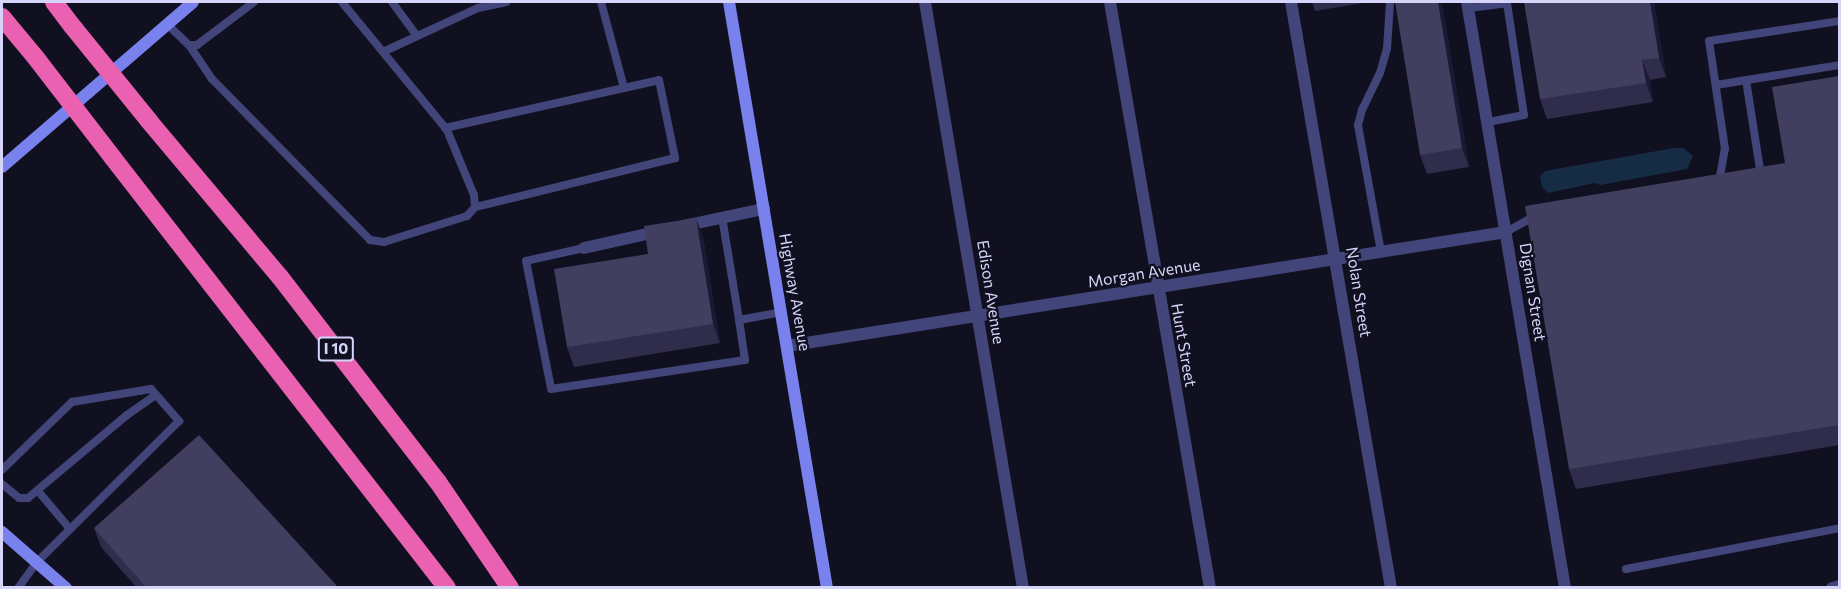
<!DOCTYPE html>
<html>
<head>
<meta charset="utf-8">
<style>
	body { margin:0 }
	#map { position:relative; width:1841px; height:589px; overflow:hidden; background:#111020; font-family:Commissioner,sans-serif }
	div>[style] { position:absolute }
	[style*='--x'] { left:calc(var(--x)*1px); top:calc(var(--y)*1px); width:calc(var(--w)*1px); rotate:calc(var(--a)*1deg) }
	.water>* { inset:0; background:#162c45 }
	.lane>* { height:8px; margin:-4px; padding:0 4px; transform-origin:4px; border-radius:4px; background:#424579 }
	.street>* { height:12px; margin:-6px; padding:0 6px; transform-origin:6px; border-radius:6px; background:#424579 }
	.secondary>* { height:12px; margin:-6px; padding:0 6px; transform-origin:6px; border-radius:6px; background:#7982ec }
	.highway>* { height:18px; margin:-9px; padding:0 9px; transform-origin:9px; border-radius:9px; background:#e961b0 }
	.highway-bridge>* { height:18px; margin:-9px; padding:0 9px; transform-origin:9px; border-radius:9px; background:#e961b0 }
	.wall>* { inset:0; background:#2f2c4c }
	.shaded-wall>* { inset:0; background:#1b1933 }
	.building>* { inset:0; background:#413e5f }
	span { translate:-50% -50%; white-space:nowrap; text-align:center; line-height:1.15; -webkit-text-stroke:4.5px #111020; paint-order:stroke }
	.shield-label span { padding:2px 4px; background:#111020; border:2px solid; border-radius:4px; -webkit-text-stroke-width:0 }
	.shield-label { font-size:15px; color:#d6d5f9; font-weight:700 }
	.street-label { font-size:16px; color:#d6d5f9 }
	.frame { position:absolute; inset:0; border:3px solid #d6d5f9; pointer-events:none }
</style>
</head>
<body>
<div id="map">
	<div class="water">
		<div style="clip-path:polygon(1674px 148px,1683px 148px,1693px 156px,1687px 169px,1600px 185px,1595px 183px,1548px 193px,1542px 187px,1540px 176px,1545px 171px)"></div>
	</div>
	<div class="lane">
		<div style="--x:392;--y:2;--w:42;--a:53.7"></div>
		<div style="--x:601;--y:2;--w:89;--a:75"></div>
		<div style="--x:1469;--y:8;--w:38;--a:-7"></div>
		<div style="--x:1507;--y:3;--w:113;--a:81.4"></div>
		<div style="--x:1524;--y:115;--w:37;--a:169"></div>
		<div style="--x:167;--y:24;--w:30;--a:44"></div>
		<div style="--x:189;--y:45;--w:8;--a:0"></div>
		<div style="--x:197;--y:45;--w:71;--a:-37"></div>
		<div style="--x:189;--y:45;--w:41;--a:55.9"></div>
		<div style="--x:212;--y:79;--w:226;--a:45.5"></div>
		<div style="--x:370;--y:240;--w:14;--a:8"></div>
		<div style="--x:384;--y:242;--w:87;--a:-17.4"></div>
		<div style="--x:467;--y:216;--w:12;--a:-48"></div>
		<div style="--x:475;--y:207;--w:12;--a:-95"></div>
		<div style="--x:474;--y:195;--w:70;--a:-112.6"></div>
		<div style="--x:447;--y:130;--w:166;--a:-129.4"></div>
		<div style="--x:385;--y:51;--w:102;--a:-24.8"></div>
		<div style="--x:478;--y:8;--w:29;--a:-12"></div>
		<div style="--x:1746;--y:80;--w:97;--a:81.1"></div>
		<div style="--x:1716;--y:85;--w:126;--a:-9.2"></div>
		<div style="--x:445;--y:128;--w:219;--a:-12.6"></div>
		<div style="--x:659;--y:80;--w:80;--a:78.4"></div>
		<div style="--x:675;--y:158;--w:206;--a:166.2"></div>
		<div style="--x:1719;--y:182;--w:34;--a:-80"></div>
		<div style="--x:1725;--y:149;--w:109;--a:-98.4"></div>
		<div style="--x:1709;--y:41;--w:133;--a:-8.7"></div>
		<div style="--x:722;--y:217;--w:104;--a:80.6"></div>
		<div style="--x:1506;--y:232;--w:25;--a:-29"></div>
		<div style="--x:1528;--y:220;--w:10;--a:-6"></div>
		<div style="--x:584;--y:248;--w:59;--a:167.4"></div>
		<div style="--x:526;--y:261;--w:130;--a:78.9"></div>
		<div style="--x:551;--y:389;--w:196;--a:-8.5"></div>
		<div style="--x:745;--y:360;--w:40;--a:-98.5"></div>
		<div style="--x:739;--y:320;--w:44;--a:-10.5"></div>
		<div style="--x:1381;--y:252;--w:129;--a:-100.3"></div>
		<div style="--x:1358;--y:125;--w:16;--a:-75"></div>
		<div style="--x:1362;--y:110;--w:41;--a:-64.1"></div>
		<div style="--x:1380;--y:73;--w:25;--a:-74"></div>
		<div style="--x:1387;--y:49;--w:47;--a:-86.3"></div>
		<div style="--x:2;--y:470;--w:98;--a:-44.2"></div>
		<div style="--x:72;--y:402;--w:80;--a:-9.3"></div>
		<div style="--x:151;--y:389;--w:43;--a:48.8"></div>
		<div style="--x:179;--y:421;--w:200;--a:135.2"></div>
		<div style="--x:37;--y:562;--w:32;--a:126"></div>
		<div style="--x:2;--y:484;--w:22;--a:39"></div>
		<div style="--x:19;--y:498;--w:9;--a:0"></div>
		<div style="--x:28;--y:498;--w:129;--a:-40"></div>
		<div style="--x:127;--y:415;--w:35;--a:-35"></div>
		<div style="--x:38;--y:491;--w:50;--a:49.9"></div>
		<div style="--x:1626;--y:569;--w:218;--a:-10.8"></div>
	</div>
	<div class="street">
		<div style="--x:925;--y:2;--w:594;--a:80.51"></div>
		<div style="--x:1110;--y:2;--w:594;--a:80.32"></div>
		<div style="--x:1291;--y:2;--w:594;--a:80.32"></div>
		<div style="--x:1467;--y:2;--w:594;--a:80.51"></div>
		<div style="--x:683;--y:226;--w:83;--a:-11.9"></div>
		<div style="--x:584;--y:248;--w:78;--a:-12.6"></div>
		<div style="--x:787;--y:346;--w:728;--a:-9.01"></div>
		<div style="--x:1832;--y:588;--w:8;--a:-14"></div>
	</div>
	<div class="secondary">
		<div style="--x:729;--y:2;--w:594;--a:80.51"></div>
		<div style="--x:2;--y:167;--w:252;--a:-40.8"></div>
		<div style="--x:2;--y:532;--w:85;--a:41.2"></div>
	</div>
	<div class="highway">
		<div style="--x:54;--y:2;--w:31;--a:53"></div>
		<div style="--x:2;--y:17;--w:53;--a:50.3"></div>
		<div style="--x:149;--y:121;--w:204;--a:50"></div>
		<div style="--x:280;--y:277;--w:259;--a:52.4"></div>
		<div style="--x:438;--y:482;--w:128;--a:55.8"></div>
		<div style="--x:113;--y:158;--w:544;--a:52.16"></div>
	</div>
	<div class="highway-bridge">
		<div style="--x:73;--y:27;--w:121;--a:51"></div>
		<div style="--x:36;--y:58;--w:126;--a:52.4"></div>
	</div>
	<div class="wall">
		<div style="clip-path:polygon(1312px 2px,1362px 2px,1363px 3px,1315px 11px)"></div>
		<div style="clip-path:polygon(1654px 2px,1666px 77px,1650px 80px,1653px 102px,1547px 119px,1540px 99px)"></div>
		<div style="clip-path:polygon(1443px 9px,1469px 167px,1427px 174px,1420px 155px)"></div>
		<div style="clip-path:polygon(1839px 76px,1839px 445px,1576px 489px,1569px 469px,1785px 163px)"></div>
		<div style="clip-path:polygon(703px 237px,720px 343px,574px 367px,567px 347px)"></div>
		<div style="clip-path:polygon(94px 528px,337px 586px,337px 588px,137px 588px,101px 547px)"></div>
	</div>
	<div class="shaded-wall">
		<div style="clip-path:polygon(1438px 2px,1441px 2px,1443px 9px,1469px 167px,1462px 148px)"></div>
		<div style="clip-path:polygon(1650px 2px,1654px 2px,1666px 77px,1659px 58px)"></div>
		<div style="clip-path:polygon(1642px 60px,1650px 80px,1653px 102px,1646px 83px)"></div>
		<div style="clip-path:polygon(696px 218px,703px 237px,720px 343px,713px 324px)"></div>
	</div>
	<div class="building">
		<div style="clip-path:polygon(1395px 2px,1438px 2px,1462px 148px,1420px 155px)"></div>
		<div style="clip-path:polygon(1524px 2px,1650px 2px,1659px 58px,1642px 60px,1646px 83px,1540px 99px)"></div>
		<div style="clip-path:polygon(1839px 76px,1839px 425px,1569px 469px,1525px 206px,1785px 163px,1772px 87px)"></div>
		<div style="clip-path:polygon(696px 218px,713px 324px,567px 347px,554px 269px,648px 254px,644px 226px)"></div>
		<div style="clip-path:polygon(199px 435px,337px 586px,334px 588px,147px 588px,94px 528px)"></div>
	</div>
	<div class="shield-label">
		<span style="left:336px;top:349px">I 10</span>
	</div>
	<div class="street-label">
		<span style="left:1144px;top:273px;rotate:-9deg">Morgan Avenue</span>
		<span style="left:795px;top:292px;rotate:80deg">Highway Avenue</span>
		<span style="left:991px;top:292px;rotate:81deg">Edison Avenue</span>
		<span style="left:1359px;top:292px;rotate:81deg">Nolan Street</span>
		<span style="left:1533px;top:292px;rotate:81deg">Dignan Street</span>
		<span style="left:1184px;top:345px;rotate:80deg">Hunt Street</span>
	</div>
	<div class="frame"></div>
</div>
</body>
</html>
